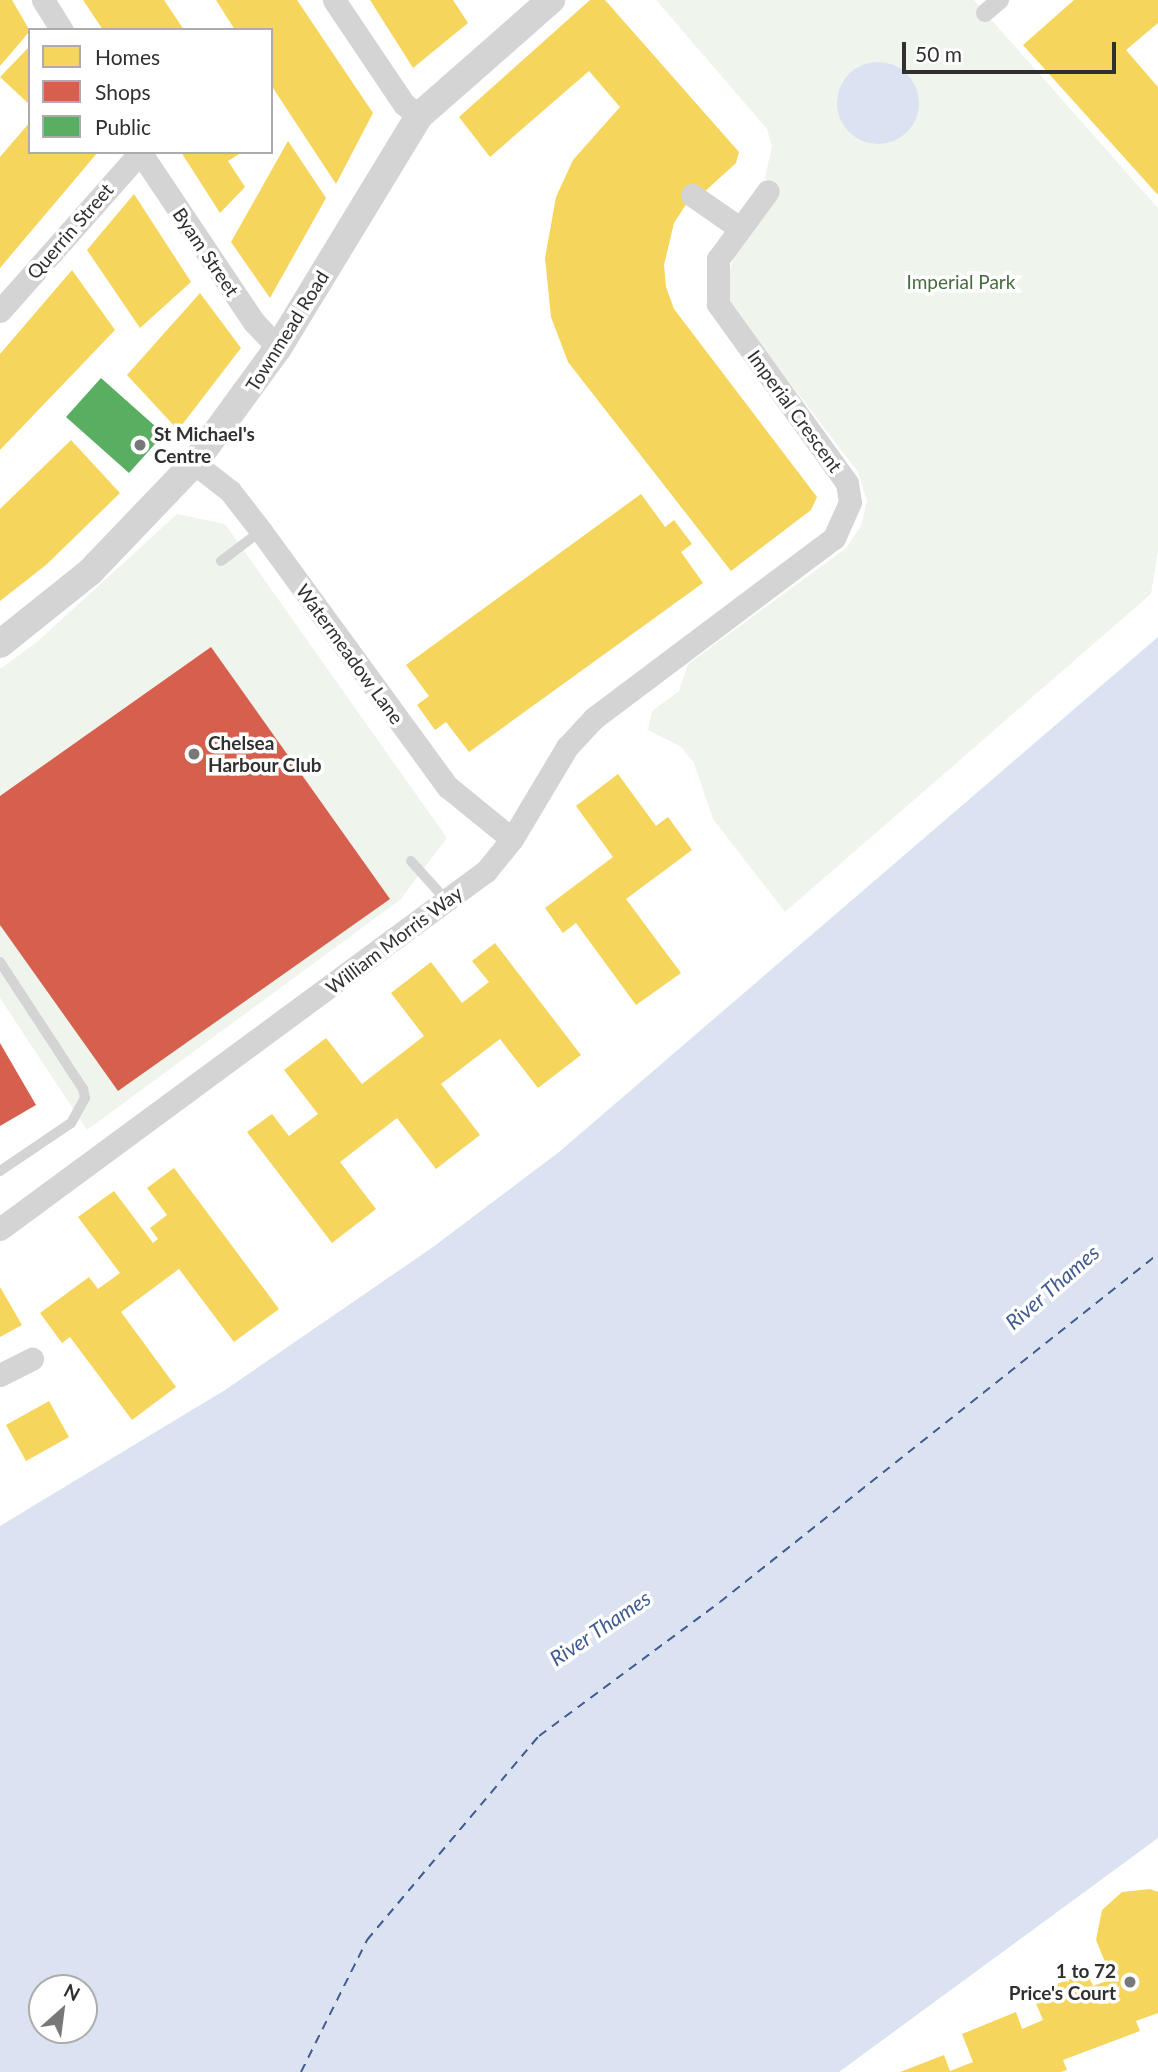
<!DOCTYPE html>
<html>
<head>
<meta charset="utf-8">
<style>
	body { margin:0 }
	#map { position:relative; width:1158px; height:2072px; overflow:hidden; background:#fff; font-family:Lato,sans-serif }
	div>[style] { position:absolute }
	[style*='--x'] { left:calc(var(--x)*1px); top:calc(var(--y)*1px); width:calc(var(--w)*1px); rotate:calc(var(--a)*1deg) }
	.green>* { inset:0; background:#eff5ed }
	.water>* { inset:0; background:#dbe2f1 }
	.round { border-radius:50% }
	.homes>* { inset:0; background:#f6d55c }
	.shops>* { inset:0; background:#d6604d }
	.public>* { inset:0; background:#5aae61 }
	.ferry>* { height:2px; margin-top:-1px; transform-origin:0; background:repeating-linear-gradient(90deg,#405b90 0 9px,transparent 0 16px) }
	.service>* { height:10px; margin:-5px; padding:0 5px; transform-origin:5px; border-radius:5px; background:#d4d4d4 }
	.pedestrian>* { height:18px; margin:-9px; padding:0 9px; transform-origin:9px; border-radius:9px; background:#d4d4d4 }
	.minor>* { height:23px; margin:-11.5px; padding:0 11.5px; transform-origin:11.5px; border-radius:11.5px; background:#d4d4d4 }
	.tertiary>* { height:28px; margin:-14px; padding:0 14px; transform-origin:14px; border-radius:14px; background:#d4d4d4 }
	.dots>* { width:19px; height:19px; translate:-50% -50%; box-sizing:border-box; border:4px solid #fff; border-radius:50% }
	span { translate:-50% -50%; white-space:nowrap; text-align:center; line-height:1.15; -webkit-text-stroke:7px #fff; paint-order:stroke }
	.street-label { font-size:19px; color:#303030 }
	.park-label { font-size:19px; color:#476b3f }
	.poi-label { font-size:19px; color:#303030; font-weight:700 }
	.left { translate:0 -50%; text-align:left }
	.right { translate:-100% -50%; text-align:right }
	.water-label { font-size:21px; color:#405b90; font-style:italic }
	.legend { position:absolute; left:28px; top:28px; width:245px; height:126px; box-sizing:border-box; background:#fff; border:2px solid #acacac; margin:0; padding:9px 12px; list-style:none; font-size:21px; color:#303030 }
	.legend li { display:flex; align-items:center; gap:14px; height:35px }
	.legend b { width:35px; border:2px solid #acacac }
	.north { position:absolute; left:28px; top:1974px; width:70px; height:70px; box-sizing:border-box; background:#fff; border:2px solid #acacac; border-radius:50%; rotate:28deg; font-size:19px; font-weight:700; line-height:28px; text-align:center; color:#303030 }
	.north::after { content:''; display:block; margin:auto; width:24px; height:32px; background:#787878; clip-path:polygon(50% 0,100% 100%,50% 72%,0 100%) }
	.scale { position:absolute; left:902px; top:42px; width:214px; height:32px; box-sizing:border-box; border:4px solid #303030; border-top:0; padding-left:9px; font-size:21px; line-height:24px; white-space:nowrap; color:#303030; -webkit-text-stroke:5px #fff; paint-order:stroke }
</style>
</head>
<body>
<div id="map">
	<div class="green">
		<div style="clip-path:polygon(656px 0,974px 0,1158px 208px,1158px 551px,1151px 594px,785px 912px,713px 819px,694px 763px,681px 747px,648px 730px,652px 711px,679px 691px,688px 664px,846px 548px,861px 526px,867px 501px,858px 472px,733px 309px,725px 287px,736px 249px,780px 192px,765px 178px,772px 146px,767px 129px)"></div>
		<div style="clip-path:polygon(177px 514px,225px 524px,447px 838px,400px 900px,87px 1130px,0 998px,0 669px,38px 641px)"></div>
	</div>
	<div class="water">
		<div class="round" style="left:837px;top:62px;width:82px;height:82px"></div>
		<div style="clip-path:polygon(evenodd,1158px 637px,1158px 1838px,839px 2072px,0 2072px,0 1526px,225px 1390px,433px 1247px,559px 1152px,1158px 637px,42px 1988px,84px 1988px,84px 2030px,42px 2030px,42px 1988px)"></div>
	</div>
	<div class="homes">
		<div style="clip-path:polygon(0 0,12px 0,30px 31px,0 66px)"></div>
		<div style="clip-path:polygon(83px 0,164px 0,184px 30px,103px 30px)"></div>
		<div style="clip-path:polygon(216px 0,297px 0,373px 113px,336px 184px,271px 85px,271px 30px,235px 30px)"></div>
		<div style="clip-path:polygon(370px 0,453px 0,468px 23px,413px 68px)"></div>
		<div style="clip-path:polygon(590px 0,605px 0,739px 152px,736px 163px,702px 194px,692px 195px,674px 223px,664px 265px,666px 287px,674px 309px,817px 497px,811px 510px,731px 571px,568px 362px,551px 317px,545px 258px,556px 197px,573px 160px,620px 107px,589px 71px,490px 157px,459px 117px)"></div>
		<div style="clip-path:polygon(1074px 0,1158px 0,1158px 23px,1126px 50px,1158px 87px,1158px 195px,1023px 45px)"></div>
		<div style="clip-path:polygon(30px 46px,30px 105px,0 77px)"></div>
		<div style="clip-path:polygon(30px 122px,30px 152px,98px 152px,0 268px,0 157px)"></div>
		<div style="clip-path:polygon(288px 141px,326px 198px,270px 298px,231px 242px)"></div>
		<div style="clip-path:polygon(181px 152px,242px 152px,228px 161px,245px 187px,220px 213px)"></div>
		<div style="clip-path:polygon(134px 194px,191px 282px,140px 328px,87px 250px)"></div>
		<div style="clip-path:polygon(72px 270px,115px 330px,0 450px,0 354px)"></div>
		<div style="clip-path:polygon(200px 293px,241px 348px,178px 430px,127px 375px)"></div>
		<div style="clip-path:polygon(71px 440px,120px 493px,46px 565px,0 601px,0 509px)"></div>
		<div style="clip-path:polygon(641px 494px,665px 527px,674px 520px,692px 544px,681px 552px,703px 583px,469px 752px,446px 722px,435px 730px,417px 705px,429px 696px,406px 665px)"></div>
		<div style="clip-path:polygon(618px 774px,656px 826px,668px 817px,692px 850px,626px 899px,681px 973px,636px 1005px,576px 923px,563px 933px,545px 908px,613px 857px,576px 806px)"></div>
		<div style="clip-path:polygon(495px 943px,581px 1055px,538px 1088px,500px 1039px,441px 1084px,480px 1135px,436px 1169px,397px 1118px,340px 1162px,376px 1209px,332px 1243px,247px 1132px,272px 1114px,289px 1136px,318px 1114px,284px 1070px,326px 1038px,362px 1084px,424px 1036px,391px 993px,431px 962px,462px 1003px,489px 982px,472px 961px)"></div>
		<div style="clip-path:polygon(174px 1168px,279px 1309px,234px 1342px,179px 1269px,121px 1312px,176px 1387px,132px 1420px,70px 1337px,62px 1343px,40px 1313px,89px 1277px,98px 1289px,120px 1273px,78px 1217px,114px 1191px,153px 1243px,158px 1239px,150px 1228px,167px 1215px,147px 1188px)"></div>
		<div style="clip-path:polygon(0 1287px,22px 1325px,0 1337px)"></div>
		<div style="clip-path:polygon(49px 1401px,69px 1437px,26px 1461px,6px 1425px)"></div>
		<div style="clip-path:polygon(1150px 1889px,1158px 1892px,1158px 2013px,1136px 2021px,1140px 2031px,1063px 2060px,1067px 2070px,1061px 2072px,900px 2072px,944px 2055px,950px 2071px,973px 2062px,962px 2034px,1016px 2012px,1022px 2029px,1043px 2020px,1032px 1994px,1087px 1972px,1093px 1986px,1112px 1979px,1096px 1940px,1102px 1910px,1122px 1892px)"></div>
	</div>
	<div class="shops">
		<div style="clip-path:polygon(211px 647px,390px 899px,118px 1091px,0 925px,0 796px)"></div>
		<div style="clip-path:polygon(0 1043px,36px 1105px,0 1126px)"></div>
	</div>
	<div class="public">
		<div style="clip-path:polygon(101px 378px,164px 434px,129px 473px,66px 417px)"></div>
	</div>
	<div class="ferry">
		<div style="--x:301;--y:2072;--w:148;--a:-63.4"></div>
		<div style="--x:367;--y:1940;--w:267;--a:-49.9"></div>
		<div style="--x:539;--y:1736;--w:225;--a:-36.5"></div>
		<div style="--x:720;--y:1602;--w:559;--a:-38.47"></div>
	</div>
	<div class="service">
		<div style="--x:221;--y:561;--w:50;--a:-36.9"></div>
		<div style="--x:411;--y:861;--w:52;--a:48.1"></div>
		<div style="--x:0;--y:962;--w:152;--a:56.8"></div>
		<div style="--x:83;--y:1089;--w:9;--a:77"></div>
		<div style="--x:85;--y:1098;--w:29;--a:119"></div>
		<div style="--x:71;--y:1123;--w:86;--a:145.9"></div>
	</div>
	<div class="pedestrian">
		<div style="--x:985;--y:13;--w:20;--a:-41"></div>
	</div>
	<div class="minor">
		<div style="--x:43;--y:0;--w:36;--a:58"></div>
		<div style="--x:334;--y:0;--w:125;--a:56.1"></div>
		<div style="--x:404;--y:104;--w:19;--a:39"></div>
		<div style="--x:140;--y:152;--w:205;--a:56.2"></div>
		<div style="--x:254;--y:322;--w:35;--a:47"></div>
		<div style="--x:692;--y:195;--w:56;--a:34.8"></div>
		<div style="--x:0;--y:311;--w:211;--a:-48.5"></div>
		<div style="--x:194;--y:463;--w:46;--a:37.9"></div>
		<div style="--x:230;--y:491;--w:51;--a:52.2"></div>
		<div style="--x:261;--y:531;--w:317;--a:53.9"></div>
		<div style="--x:448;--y:787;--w:82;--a:39.1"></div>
		<div style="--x:0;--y:1229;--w:604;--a:-36.38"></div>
		<div style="--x:486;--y:871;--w:41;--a:-50.9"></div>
		<div style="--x:512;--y:839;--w:107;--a:-59.1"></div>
		<div style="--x:567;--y:747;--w:40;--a:-47"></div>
		<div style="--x:594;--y:718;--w:300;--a:-36.9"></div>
		<div style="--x:834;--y:538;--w:39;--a:-66"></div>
		<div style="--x:850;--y:502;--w:19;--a:-99"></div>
		<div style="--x:847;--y:483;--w:221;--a:-125.8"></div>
		<div style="--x:718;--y:304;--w:45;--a:-90"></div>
		<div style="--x:718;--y:259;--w:84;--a:-53.7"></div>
		<div style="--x:0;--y:1375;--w:36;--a:-27"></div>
	</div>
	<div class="tertiary">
		<div style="--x:0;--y:644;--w:115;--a:-38.7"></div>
		<div style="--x:90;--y:572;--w:151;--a:-46.3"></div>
		<div style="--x:194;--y:463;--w:142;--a:-53.9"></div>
		<div style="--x:278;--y:348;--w:271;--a:-58.7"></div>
		<div style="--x:419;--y:116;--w:176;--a:-41.3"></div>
	</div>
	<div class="dots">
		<div style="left:140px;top:445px;background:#787878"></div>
		<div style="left:194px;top:754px;background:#787878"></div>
		<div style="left:1130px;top:1982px;background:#787878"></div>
	</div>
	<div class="street-label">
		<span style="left:70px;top:231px;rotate:-49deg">Querrin Street</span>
		<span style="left:206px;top:252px;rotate:56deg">Byam Street</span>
		<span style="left:287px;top:331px;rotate:-58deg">Townmead Road</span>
		<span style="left:795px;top:411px;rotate:54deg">Imperial Crescent</span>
		<span style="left:350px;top:654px;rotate:54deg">Watermeadow Lane</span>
		<span style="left:394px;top:940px;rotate:-37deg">William Morris Way</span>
	</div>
	<div class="park-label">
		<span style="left:961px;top:282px">Imperial Park</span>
	</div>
	<div class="poi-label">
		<span class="left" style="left:154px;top:445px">St Michael's<br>Centre</span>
		<span class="left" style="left:208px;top:754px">Chelsea<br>Harbour Club</span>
		<span class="right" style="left:1116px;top:1982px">1 to 72<br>Price's Court</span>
	</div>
	<div class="water-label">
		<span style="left:1052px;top:1287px;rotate:-41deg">River Thames</span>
		<span style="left:600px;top:1628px;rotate:-34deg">River Thames</span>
	</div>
	<ul class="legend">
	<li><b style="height:19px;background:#f6d55c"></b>Homes</li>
	<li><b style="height:19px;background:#d6604d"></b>Shops</li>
	<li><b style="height:19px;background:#5aae61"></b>Public</li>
	</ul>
	<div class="north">N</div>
	<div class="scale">50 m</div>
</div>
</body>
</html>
